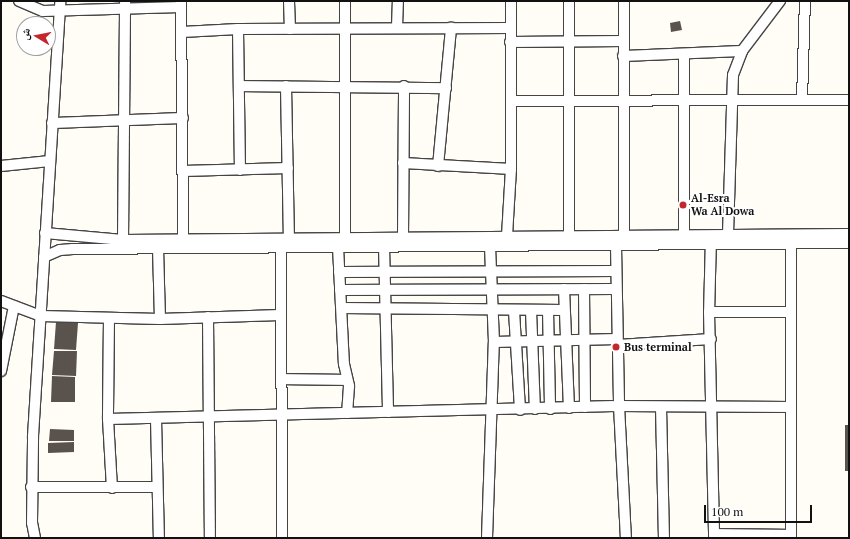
<!DOCTYPE html>
<html>
<head>
<meta charset="utf-8">
<style>
	body { margin:0 }
	#map { position:relative; width:850px; height:539px; overflow:hidden; background:#fffdf5; font-family:"PT Serif","Noto Naskh Arabic",serif }
	div>[style] { position:absolute }
	[style*='--x'] { left:calc(var(--x)*1px); top:calc(var(--y)*1px); width:calc(var(--w)*1px); rotate:calc(var(--a)*1deg) }
	.building>* { inset:0; background:#5a524d }
	.roads { filter:drop-shadow(1px 0 #444) drop-shadow(-1px 0 #444) drop-shadow(0 1px #444) drop-shadow(0 -1px #444) }
	.minor>* { height:10px; margin:-5px; padding:0 5px; transform-origin:5px; border-radius:5px; background:#fff }
	.dots>* { width:11px; height:11px; translate:-50% -50%; box-sizing:border-box; border:2px solid #fff; border-radius:50% }
	span { translate:-50% -50%; white-space:nowrap; text-align:center; line-height:1.15; -webkit-text-stroke:4px #fff; paint-order:stroke }
	.poi-label { font-size:11px; color:#111; font-weight:700 }
	.left { translate:0 -50%; text-align:left }
	.frame { position:absolute; inset:0; border:2px solid #111; pointer-events:none }
	.north { position:absolute; left:16px; top:16px; width:40px; height:40px; box-sizing:border-box; background:#fff; border:1px solid #a0a0a0; border-radius:50%; rotate:280deg; font-size:11px; font-weight:700; line-height:16px; text-align:center; color:#111 }
	.north::after { content:''; display:block; margin:auto; width:14px; height:18px; background:#c4262e; clip-path:polygon(50% 0,100% 100%,50% 72%,0 100%) }
	.scale { position:absolute; left:704px; top:505px; width:108px; height:18px; box-sizing:border-box; border:2px solid #111; border-top:0; padding-left:5px; font-size:12px; line-height:14px; white-space:nowrap; color:#111; -webkit-text-stroke:3px #fff; paint-order:stroke }
</style>
</head>
<body>
<div id="map">
	<div class="building">
		<div style="clip-path:polygon(680px 21px,682px 30px,671px 32px,670px 23px)"></div>
		<div style="clip-path:polygon(56px 322px,78px 323px,76px 350px,54px 349px)"></div>
		<div style="clip-path:polygon(54px 351px,77px 351px,76px 376px,52px 375px)"></div>
		<div style="clip-path:polygon(52px 376px,75px 377px,75px 402px,51px 402px)"></div>
		<div style="clip-path:polygon(845px 425px,849px 425px,849px 471px,845px 471px)"></div>
		<div style="clip-path:polygon(50px 429px,74px 430px,74px 441px,49px 441px)"></div>
		<div style="clip-path:polygon(74px 442px,74px 452px,48px 453px,48px 443px)"></div>
	</div>
	<div class="roads">
		<div class="minor">
			<div style="--x:19;--y:1;--w:26;--a:23"></div>
			<div style="--x:43;--y:11;--w:138;--a:-1.7"></div>
			<div style="--x:181;--y:1;--w:239;--a:89.5"></div>
			<div style="--x:289;--y:1;--w:28;--a:88"></div>
			<div style="--x:569;--y:1;--w:235;--a:90"></div>
			<div style="--x:397;--y:27;--w:26;--a:-88"></div>
			<div style="--x:238;--y:29;--w:141;--a:89.2"></div>
			<div style="--x:182;--y:32;--w:56;--a:-3.1"></div>
			<div style="--x:238;--y:29;--w:273;--a:-0.2"></div>
			<div style="--x:510;--y:42;--w:113;--a:-0.5"></div>
			<div style="--x:684;--y:55;--w:181;--a:90"></div>
			<div style="--x:623;--y:56;--w:119;--a:-2.4"></div>
			<div style="--x:240;--y:86;--w:206;--a:0.6"></div>
			<div style="--x:286;--y:86;--w:152;--a:88.9"></div>
			<div style="--x:802;--y:100;--w:99;--a:-88.3"></div>
			<div style="--x:511;--y:101;--w:338;--a:-0.2"></div>
			<div style="--x:52;--y:123;--w:131;--a:-2.2"></div>
			<div style="--x:403;--y:163;--w:108;--a:3.2"></div>
			<div style="--x:1;--y:166;--w:49;--a:-5.8"></div>
			<div style="--x:438;--y:166;--w:139;--a:-84.6"></div>
			<div style="--x:183;--y:171;--w:105;--a:-1.6"></div>
			<div style="--x:45;--y:233;--w:78;--a:5.1"></div>
			<div style="--x:123;--y:240;--w:726;--a:-0.47"></div>
			<div style="--x:728;--y:234;--w:159;--a:-88.2"></div>
			<div style="--x:733;--y:75;--w:26;--a:-69"></div>
			<div style="--x:742;--y:51;--w:63;--a:-52.8"></div>
			<div style="--x:507;--y:236;--w:67;--a:-86.6"></div>
			<div style="--x:511;--y:169;--w:168;--a:-90"></div>
			<div style="--x:403;--y:237;--w:151;--a:-89.6"></div>
			<div style="--x:345;--y:238;--w:237;--a:-90"></div>
			<div style="--x:711;--y:238;--w:74;--a:91.5"></div>
			<div style="--x:709;--y:312;--w:226;--a:88.7"></div>
			<div style="--x:123;--y:240;--w:239;--a:-89.5"></div>
			<div style="--x:281;--y:242;--w:296;--a:89.8"></div>
			<div style="--x:624;--y:243;--w:242;--a:-90"></div>
			<div style="--x:791;--y:243;--w:295;--a:90"></div>
			<div style="--x:384;--y:246;--w:166;--a:88.6"></div>
			<div style="--x:616;--y:246;--w:160;--a:88.9"></div>
			<div style="--x:619;--y:406;--w:132;--a:87"></div>
			<div style="--x:338;--y:247;--w:117;--a:87.1"></div>
			<div style="--x:344;--y:364;--w:23;--a:77"></div>
			<div style="--x:349;--y:386;--w:27;--a:94"></div>
			<div style="--x:158;--y:248;--w:71;--a:88.4"></div>
			<div style="--x:44;--y:257;--w:17;--a:-24"></div>
			<div style="--x:60;--y:250;--w:13;--a:-4"></div>
			<div style="--x:73;--y:249;--w:776;--a:-0.44"></div>
			<div style="--x:339;--y:272;--w:277;--a:-0.2"></div>
			<div style="--x:564;--y:289;--w:119;--a:87.6"></div>
			<div style="--x:584;--y:289;--w:118;--a:89.5"></div>
			<div style="--x:340;--y:290;--w:276;--a:-0.2"></div>
			<div style="--x:1;--y:301;--w:43;--a:20.6"></div>
			<div style="--x:41;--y:316;--w:119;--a:1.4"></div>
			<div style="--x:160;--y:319;--w:120;--a:-1.9"></div>
			<div style="--x:342;--y:308;--w:222;--a:0.5"></div>
			<div style="--x:548;--y:310;--w:99;--a:88.8"></div>
			<div style="--x:514;--y:311;--w:99;--a:86.5"></div>
			<div style="--x:531;--y:311;--w:98;--a:87.7"></div>
			<div style="--x:709;--y:312;--w:81;--a:0"></div>
			<div style="--x:208;--y:317;--w:221;--a:89.5"></div>
			<div style="--x:109;--y:318;--w:101;--a:90.6"></div>
			<div style="--x:108;--y:419;--w:69;--a:86.7"></div>
			<div style="--x:494;--y:342;--w:123;--a:-1.4"></div>
			<div style="--x:618;--y:345;--w:93;--a:-3.7"></div>
			<div style="--x:1;--y:371;--w:66;--a:-78.7"></div>
			<div style="--x:281;--y:379;--w:66;--a:0.9"></div>
			<div style="--x:661;--y:407;--w:131;--a:88.7"></div>
			<div style="--x:108;--y:419;--w:511;--a:-1.46"></div>
			<div style="--x:619;--y:406;--w:172;--a:0.3"></div>
			<div style="--x:156;--y:419;--w:119;--a:88.6"></div>
			<div style="--x:31;--y:487;--w:126;--a:0"></div>
			<div style="--x:714;--y:534;--w:77;--a:0.7"></div>
			<div style="--x:35;--y:538;--w:15;--a:-101"></div>
			<div style="--x:32;--y:523;--w:87;--a:-89.3"></div>
			<div style="--x:33;--y:436;--w:436;--a:-86.4"></div>
			<div style="--x:487;--y:538;--w:196;--a:-88"></div>
			<div style="--x:494;--y:342;--w:96;--a:-92.4"></div>
		</div>
	</div>
	<div class="dots">
		<div style="left:683px;top:205px;background:#c4262e"></div>
		<div style="left:616px;top:347px;background:#c4262e"></div>
	</div>
	<div class="poi-label">
		<span class="left" style="left:691px;top:205px">Al-Esra<br>Wa Al Dowa</span>
		<span class="left" style="left:624px;top:347px">Bus terminal</span>
	</div>
	<div class="frame"></div>
	<div class="north">ش</div>
	<div class="scale">100 m</div>
</div>
</body>
</html>
